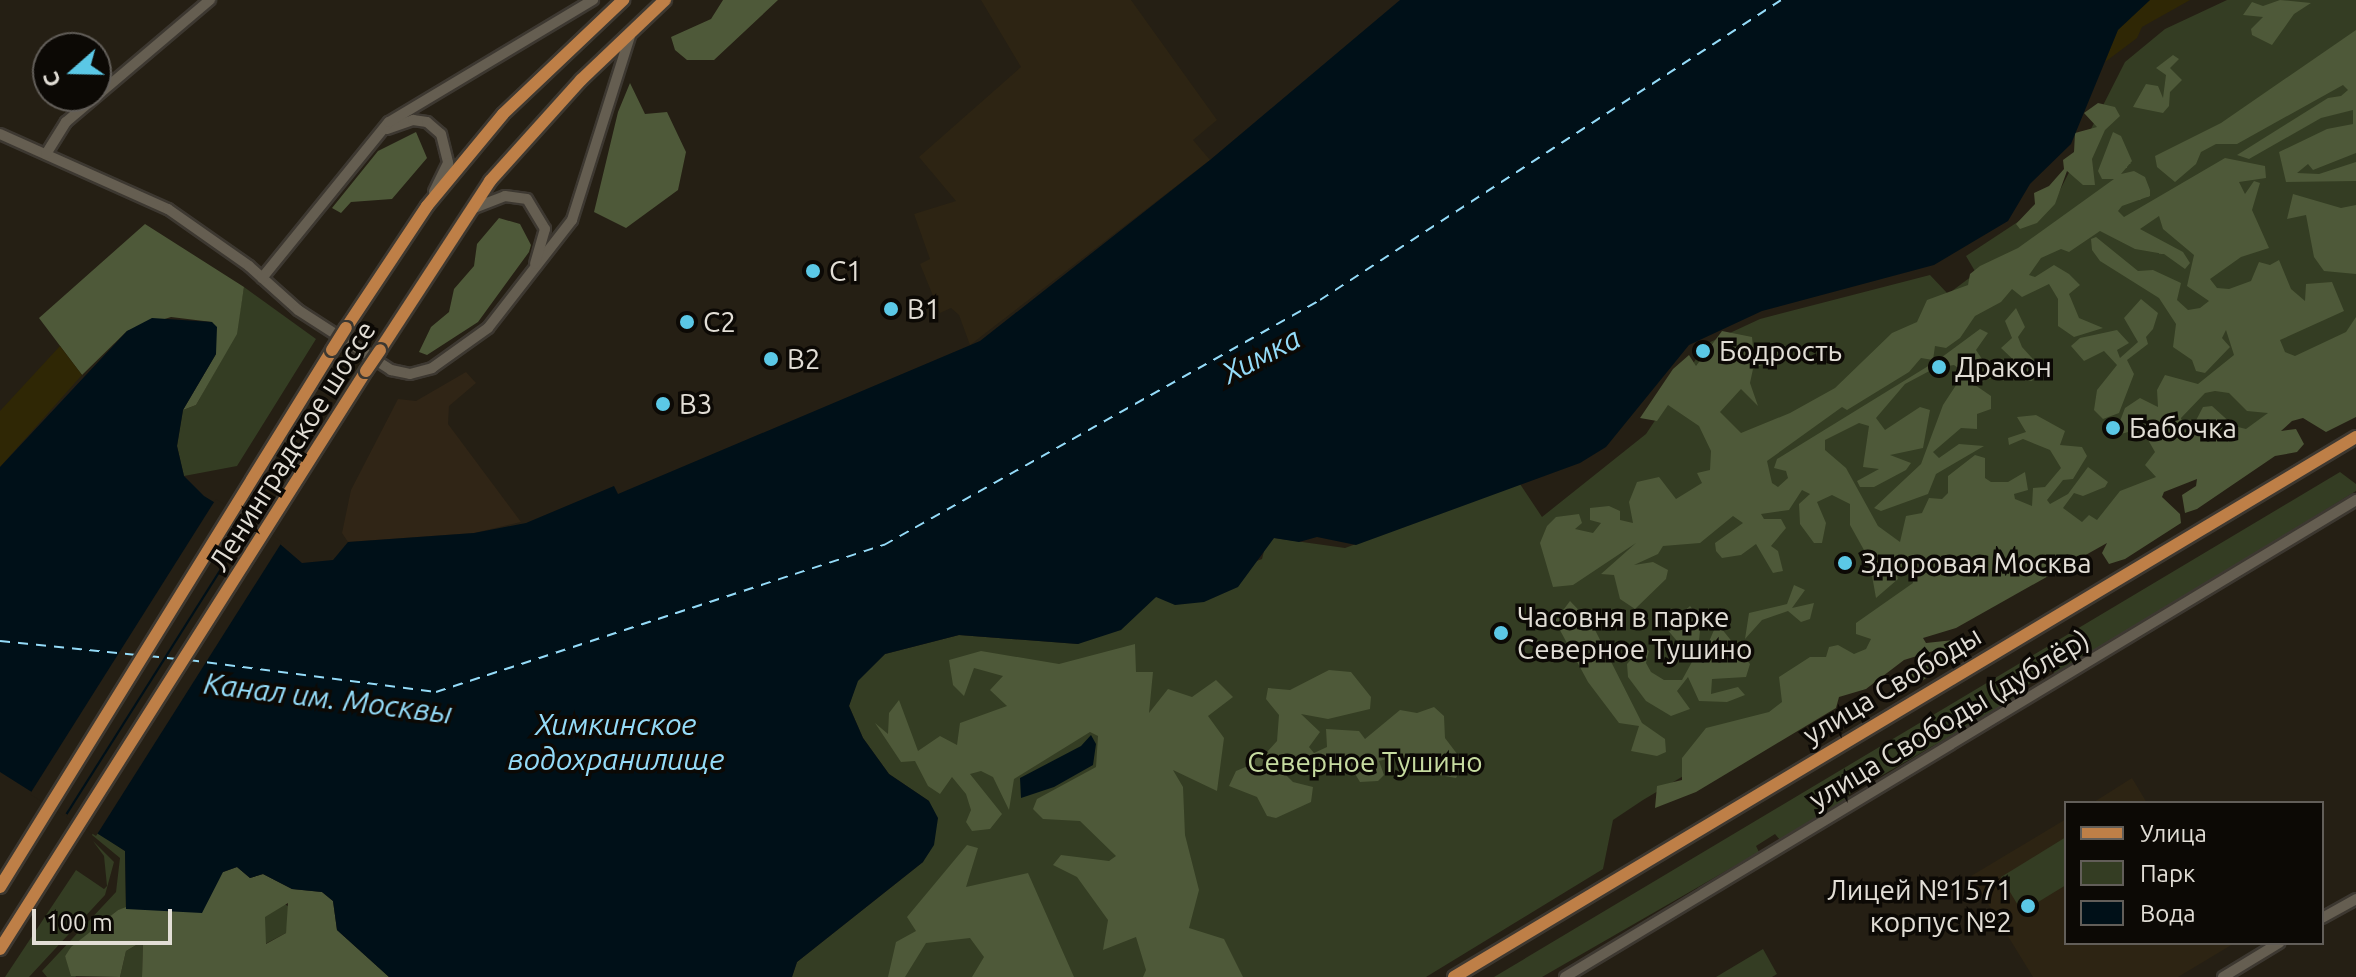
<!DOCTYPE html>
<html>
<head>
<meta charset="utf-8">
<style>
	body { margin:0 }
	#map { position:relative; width:2356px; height:977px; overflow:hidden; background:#251f14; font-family:Ubuntu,sans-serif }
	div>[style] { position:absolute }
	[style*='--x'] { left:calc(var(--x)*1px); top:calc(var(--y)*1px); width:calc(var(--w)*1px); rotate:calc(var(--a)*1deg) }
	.built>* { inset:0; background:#2d2413 }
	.industrial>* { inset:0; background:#302516 }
	.green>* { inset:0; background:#343d23 }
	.forest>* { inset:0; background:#4e5939 }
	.sand>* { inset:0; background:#2f2705 }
	.water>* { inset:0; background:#001018 }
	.pier>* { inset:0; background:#251f14 }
	.ferry>* { height:2px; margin-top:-1px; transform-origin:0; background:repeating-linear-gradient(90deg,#94dbf8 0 10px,transparent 0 18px) }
	.roads { filter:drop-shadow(2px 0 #3d3831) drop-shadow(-2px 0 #3d3831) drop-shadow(0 2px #3d3831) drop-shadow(0 -2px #3d3831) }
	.minor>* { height:10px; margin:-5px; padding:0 5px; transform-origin:5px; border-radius:5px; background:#655e51 }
	.major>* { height:12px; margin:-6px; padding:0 6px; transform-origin:6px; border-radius:6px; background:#be7f47 }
	.bridges { filter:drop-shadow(2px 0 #3d3831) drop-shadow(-2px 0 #3d3831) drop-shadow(0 2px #3d3831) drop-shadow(0 -2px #3d3831) }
	.major-bridge>* { height:12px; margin:-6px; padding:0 6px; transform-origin:6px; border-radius:6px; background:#be7f47 }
	.dots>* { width:22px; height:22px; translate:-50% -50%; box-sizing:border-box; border:4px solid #0c0905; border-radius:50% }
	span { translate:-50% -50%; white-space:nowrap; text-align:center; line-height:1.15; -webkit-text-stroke:7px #0c0905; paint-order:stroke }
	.poi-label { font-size:28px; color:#e2ded6 }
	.left { translate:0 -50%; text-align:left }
	.right { translate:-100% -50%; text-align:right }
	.street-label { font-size:28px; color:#e2ded6 }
	.park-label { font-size:28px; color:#c6dba0 }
	.water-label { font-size:30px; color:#94dbf8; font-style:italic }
	.legend { position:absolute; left:2064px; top:801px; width:260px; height:144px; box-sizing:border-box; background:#0c0905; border:2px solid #625e59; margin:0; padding:10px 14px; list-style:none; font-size:24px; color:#e2ded6 }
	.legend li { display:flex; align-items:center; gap:16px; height:40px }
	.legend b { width:40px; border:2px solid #625e59 }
	.north { position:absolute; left:32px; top:32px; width:80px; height:80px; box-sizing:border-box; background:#0c0905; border:2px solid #625e59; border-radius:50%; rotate:250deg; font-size:22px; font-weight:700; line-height:32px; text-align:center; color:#e2ded6 }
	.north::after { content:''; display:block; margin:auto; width:28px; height:36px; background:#5bc8e6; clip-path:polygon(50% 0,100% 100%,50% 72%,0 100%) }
	.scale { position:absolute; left:32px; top:909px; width:140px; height:36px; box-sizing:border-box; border:4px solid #e2ded6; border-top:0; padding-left:10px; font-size:24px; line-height:28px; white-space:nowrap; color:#e2ded6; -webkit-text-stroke:6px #0c0905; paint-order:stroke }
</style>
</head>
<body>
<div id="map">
	<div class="built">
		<div style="clip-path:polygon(981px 0,1131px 0,1217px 120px,1193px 140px,1210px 160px,970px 345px,959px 315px,951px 308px,940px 313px,920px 264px,930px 259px,914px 214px,956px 201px,919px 157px,1021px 67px)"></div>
		<div style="clip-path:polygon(2132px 778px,2147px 803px,2092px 803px,2102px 797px)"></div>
		<div style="clip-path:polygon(2066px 819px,2066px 943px,2233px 944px,2178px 977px,2033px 977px,1971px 876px)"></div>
	</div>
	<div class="industrial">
		<div style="clip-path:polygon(466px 372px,476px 383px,449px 406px,448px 424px,521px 522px,474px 533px,348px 542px,342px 533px,351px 490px,398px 399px,416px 401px)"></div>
	</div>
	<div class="green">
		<div style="clip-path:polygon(2227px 0,2356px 0,2356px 376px,1643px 800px,1613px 820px,1603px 869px,1426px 977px,792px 977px,797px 962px,923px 862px,929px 801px,889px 774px,863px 738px,849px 706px,857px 681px,885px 654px,959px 635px,1078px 644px,1156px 597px,1262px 559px,1266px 543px,1274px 538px,1345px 548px,1520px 484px,1542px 517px,1646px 434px,1706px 344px,1760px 319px,1930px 275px,1948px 294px,1976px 273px,1966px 256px,2057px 196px,2125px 62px,2165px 29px)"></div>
		<div style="clip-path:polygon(244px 287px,316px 339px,237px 466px,184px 476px,177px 446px,183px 410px,196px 405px,236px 334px)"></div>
		<div style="clip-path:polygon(2340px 472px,2356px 484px,2356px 491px,2056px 675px,2052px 670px,2016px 692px,2018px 697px,1848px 795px,1850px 800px,1780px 840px,1775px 834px,1756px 846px,1759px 852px,1542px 977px,1494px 977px)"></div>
		<div style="clip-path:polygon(94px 830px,125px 851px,126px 909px,118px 910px,71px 948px,65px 956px,76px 977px,47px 977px,42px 971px,116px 892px,120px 858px,92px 835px)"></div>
		<div style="clip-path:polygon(2066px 837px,2066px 885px,2022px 912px,2001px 877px)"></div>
		<div style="clip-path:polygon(93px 841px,114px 862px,105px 895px,29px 977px,5px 977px,76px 870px,104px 889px,107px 886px,104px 856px)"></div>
		<div style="clip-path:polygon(283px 903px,291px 908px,286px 933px,265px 944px,265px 916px)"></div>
		<div style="clip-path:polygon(143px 941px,142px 977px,120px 977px,126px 951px)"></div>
		<div style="clip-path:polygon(1763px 949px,1777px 974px,1772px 977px,1716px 977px)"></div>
	</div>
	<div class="forest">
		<div style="clip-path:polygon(723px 0,778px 0,714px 60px,687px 60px,675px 50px,671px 37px,711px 19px)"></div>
		<div style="clip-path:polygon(2280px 0,2311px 3px,2294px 14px,2272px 45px,2252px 35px,2251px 29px,2263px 17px,2243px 15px,2252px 2px,2263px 6px)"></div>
		<div style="clip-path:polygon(2356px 30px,2356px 153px,2313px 170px,2308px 164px,2297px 173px,2319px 174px,2356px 162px,2356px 181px,2286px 182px,2279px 152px,2327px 129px,2353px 124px,2353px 110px,2321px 118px,2249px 159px,2237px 155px,2328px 98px,2341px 96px,2348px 90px,2343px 85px,2237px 144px,2216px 144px,2201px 152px,2196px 164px,2175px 182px,2157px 167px,2155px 156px,2221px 123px)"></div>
		<div style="clip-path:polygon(2173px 55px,2179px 59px,2170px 68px,2182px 80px,2170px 92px,2169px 106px,2163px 113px,2133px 107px,2146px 84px,2158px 86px,2163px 98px,2166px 75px,2156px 68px)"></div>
		<div style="clip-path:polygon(630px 83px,645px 114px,667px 112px,686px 152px,678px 190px,626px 228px,594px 212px,618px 112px)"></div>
		<div style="clip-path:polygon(2098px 103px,2115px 107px,2120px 116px,2105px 130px,2092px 159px,2095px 185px,2083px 185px,2067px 171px,2055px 204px,2037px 223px,2020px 229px,2016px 224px,2035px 204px,2034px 193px,2049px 186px,2064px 169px,2063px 160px,2074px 152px,2075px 133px,2097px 127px,2084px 113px)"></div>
		<div style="clip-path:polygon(416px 132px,427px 158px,392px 199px,351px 202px,341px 213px,332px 208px,378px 151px)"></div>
		<div style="clip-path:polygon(evenodd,2113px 132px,2121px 136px,2132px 161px,2121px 174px,2134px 171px,2145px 177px,2150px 190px,2150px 196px,2122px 206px,2118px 211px,2124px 217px,2225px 158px,2265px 166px,2266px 178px,2239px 182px,2245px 194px,2254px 181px,2260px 183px,2252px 210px,2269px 248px,2241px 257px,2210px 279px,2217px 288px,2229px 289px,2251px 281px,2259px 262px,2270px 265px,2279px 260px,2291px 289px,2305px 301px,2306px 284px,2332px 282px,2344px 311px,2280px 340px,2285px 352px,2295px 356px,2346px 332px,2356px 317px,2356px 417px,2326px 432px,2303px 418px,2292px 421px,2281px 431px,2296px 429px,2304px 444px,2297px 452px,2275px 456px,2197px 509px,2185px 513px,2182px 495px,2196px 486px,2197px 479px,2164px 492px,2162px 497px,2180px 514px,2181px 523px,2125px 559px,2109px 564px,2102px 553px,2107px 543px,1956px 628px,1923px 638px,1926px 643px,1954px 640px,1962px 652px,1922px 681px,1912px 681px,1909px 674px,1941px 655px,1943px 648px,1904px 660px,1866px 689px,1839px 697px,1836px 708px,1696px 792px,1655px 808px,1657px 786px,1682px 780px,1682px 758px,1706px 728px,1769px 712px,1782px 702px,1779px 677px,1810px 657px,1826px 657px,1829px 647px,1838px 645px,1854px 654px,1866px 649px,1871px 639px,1856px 634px,1856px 623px,1913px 583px,1911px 574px,1894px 566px,1898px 579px,1876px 598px,1869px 559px,1850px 525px,1850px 504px,1832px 495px,1817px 502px,1826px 523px,1822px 543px,1814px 543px,1800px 524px,1799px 504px,1810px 494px,1802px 490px,1789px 510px,1761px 514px,1764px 519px,1781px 519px,1786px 528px,1771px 546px,1778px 551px,1783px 571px,1773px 573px,1756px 544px,1741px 555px,1722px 558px,1716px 551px,1715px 543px,1743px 523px,1733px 516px,1700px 543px,1663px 546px,1658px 554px,1634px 565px,1653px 562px,1668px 570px,1666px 579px,1635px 609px,1620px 599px,1614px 575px,1601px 574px,1636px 543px,1573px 585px,1553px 587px,1540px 543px,1547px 526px,1556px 517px,1579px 514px,1582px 523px,1575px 529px,1593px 533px,1601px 523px,1590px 520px,1590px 508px,1609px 506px,1620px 511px,1620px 520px,1633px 523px,1629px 502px,1637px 482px,1659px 477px,1676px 499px,1702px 483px,1697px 473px,1710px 470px,1711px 451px,1699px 426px,1668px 405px,1657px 421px,1640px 418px,1673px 369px,1689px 355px,1696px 366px,1722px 331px,1752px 337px,1754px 356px,1772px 345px,1785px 345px,1786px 354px,1753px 369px,1750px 383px,1758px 406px,1741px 389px,1720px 412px,1741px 433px,1790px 413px,1835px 388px,1892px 333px,1917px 322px,1927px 300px,1968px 285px,1970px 274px,1980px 266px,2018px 248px,2114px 179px,2102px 179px,2098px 171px,2113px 132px,2159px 216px,2163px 229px,2194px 255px,2187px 286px,2209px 301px,2200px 308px,2188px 310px,2177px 300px,2181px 283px,2153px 270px,2138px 271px,2096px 237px,2091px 239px,2092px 250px,2100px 261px,2159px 298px,2176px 324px,2173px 347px,2192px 360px,2196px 371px,2205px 373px,2230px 347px,2222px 338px,2226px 330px,2234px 355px,2198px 384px,2165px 375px,2157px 390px,2158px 407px,2140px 398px,2125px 408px,2117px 429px,2121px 434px,2139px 429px,2147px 438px,2155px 452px,2145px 465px,2156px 477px,2120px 491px,2097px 520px,2089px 515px,2082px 522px,2063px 508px,2074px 493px,2083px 496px,2105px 487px,2108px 482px,2088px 467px,2068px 494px,2050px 504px,2047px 500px,2063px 480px,2073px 479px,2087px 456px,2082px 447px,2060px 445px,2065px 431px,2036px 415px,2017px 417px,2026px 432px,2008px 438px,2009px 445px,2023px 439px,2050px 450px,2061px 468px,2045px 487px,2033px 488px,2032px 506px,2015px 499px,2014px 494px,2028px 490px,2025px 472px,2008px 482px,1991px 482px,1985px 478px,1985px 458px,1975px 455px,1948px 476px,1948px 493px,1942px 499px,1929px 498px,1922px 513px,1906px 516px,1900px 542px,1878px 526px,1846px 468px,1825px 450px,1825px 440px,1859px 423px,1869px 426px,1863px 467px,1879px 469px,1857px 481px,1860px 487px,1874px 487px,1906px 470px,1911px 463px,1890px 455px,1923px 448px,1930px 410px,1920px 407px,1885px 430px,1876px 418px,1905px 384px,1935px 368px,1954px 365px,1979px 383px,1997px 376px,1998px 363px,1984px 362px,1976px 350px,1988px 333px,1980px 329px,1938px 360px,1777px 459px,1774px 468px,1786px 471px,1788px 478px,1778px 487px,1772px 483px,1767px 461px,1842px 407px,1847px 410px,1909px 372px,1921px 358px,1933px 360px,1935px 346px,1946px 348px,1960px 338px,1975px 316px,2001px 302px,2012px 289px,2022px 297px,2049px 284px,2058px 299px,2058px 326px,2074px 337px,2103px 328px,2079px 318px,2069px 294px,2080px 285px,2069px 274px,2054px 265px,2035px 277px,2029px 275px,2041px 258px,2061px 249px,2069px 252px,2100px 231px,2135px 249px,2164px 254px,2185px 269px,2190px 263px,2183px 252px,2140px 229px,2159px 216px,2113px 132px,2215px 391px,2229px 393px,2247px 411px,2268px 413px,2246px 429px,2234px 426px,2212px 406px,2203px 407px,2192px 428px,2184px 430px,2181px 418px,2205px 393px,2215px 391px)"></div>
		<div style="clip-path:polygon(2293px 194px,2341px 208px,2356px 205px,2356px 274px,2324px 271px,2314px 257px,2306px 215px,2287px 219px)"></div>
		<div style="clip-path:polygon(499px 218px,520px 224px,531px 245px,529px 252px,478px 322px,427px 355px,419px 352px,431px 327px,449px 312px,454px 289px,474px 266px,477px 244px)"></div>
		<div style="clip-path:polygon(145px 224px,244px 287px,237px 334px,196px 405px,183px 410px,216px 354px,212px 322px,171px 317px,127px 331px,82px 375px,39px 318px)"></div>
		<div style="clip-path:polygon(2141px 299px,2158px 313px,2153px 329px,2146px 337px,2148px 344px,2127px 360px,2134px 374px,2119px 413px,2103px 419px,2094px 410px,2097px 390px,2117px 365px,2104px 351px,2084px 361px,2071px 346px,2080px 338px,2117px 330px,2129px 343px,2117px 350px,2120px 358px,2138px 342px,2124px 318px)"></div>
		<div style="clip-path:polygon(2016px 308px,2025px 327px,2018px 337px,2022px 347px,2041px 368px,2032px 381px,2024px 380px,2021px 367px,2001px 348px,2012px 338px,2005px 321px)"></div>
		<div style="clip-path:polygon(1962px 376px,1991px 396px,1991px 409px,1977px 414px,1977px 429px,1961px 428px,1933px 452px,1939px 458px,1959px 444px,1984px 446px,1936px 474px,1928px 494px,1881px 511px,1874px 508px,1921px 464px,1943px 405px)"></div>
		<div style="clip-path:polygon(1794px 585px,1805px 590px,1792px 608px,1814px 603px,1810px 619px,1801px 622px,1788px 611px,1762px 620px,1745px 639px,1749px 613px,1787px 604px)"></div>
		<div style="clip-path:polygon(1570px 601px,1592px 624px,1642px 723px,1665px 739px,1666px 752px,1657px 756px,1631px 751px,1639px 726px,1619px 723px,1588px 682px,1555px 621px)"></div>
		<div style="clip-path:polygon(1690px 606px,1701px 620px,1698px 651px,1708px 644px,1717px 623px,1750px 664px,1746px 677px,1712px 679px,1711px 694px,1738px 687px,1745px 695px,1727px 702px,1699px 701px,1688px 677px,1677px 691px,1690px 709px,1671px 716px,1646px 701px,1628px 677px,1627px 664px,1643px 647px,1649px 651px,1646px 663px,1651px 672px,1664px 680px,1682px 680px,1693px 660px,1666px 628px)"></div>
		<div style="clip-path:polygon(1135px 644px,1136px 672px,1153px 672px,1149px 713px,1168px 689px,1192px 697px,1216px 680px,1233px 697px,1208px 716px,1224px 738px,1217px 791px,1173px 770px,1183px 787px,1185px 835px,1199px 890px,1189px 928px,1224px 939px,1243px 977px,1143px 977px,1146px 970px,1136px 937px,1103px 950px,1108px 920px,1077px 877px,1053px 865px,1061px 855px,1109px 861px,1116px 856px,1080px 821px,1043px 819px,1033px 809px,1037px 799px,1096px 767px,1098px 736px,1090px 732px,1014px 779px,1009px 810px,993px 777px,981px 771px,970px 774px,1002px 814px,990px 829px,972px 831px,966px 822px,971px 810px,966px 794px,952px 777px,940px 794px,928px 786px,915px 761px,901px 762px,875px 723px,888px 734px,889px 713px,899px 700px,918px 751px,940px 736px,957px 745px,960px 723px,1007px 706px,990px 690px,1003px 676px,974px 668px,964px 696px,953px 685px,949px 660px,981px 651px,1059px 664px)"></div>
		<div style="clip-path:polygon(1329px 670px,1351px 672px,1371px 697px,1370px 709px,1328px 719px,1301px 714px,1320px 732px,1309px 747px,1314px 753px,1327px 747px,1326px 729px,1359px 731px,1365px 739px,1400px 710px,1417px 713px,1434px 707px,1444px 716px,1445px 738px,1464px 763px,1456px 778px,1411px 770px,1395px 757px,1379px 761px,1384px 775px,1378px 781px,1360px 782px,1352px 769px,1280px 769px,1293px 782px,1313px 787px,1311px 802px,1276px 818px,1267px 816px,1257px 797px,1229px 786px,1236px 771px,1248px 766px,1249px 755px,1267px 752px,1277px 741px,1279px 715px,1266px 699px,1268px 688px,1290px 690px)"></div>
		<div style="clip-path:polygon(967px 845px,978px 848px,966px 887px,1028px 873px,1074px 977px,972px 977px,984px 957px,970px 938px,926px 943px,905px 977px,888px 977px,896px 942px,916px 931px,907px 917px)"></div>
		<div style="clip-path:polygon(evenodd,237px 867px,250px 878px,263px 874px,292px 889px,322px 892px,333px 901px,337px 930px,389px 977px,142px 977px,143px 941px,126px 951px,120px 977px,71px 976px,65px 956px,71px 947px,118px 910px,237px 867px,288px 903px,286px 933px,266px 944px,265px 917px,288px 903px)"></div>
	</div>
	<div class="sand">
		<div style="clip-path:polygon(2150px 0,2190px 0,2142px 27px,2137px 38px,2105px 62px,2118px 29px)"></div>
		<div style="clip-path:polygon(60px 346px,82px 375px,0 467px,0 411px)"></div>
	</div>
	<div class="water">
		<div style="clip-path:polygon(1400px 0,2150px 0,2118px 30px,2071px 144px,2030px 184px,2008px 221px,1934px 265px,1762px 311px,1689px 345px,1606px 447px,1580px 463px,1356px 545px,1317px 537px,1299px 542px,1274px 538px,1238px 587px,1204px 602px,1175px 605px,1156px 597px,1121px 630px,1078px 644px,959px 635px,885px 654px,858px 681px,849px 706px,863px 738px,889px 774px,929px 801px,938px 818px,934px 845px,923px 862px,797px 962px,792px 977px,389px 977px,337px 930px,333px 901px,322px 892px,292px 889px,263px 874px,250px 878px,237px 867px,223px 872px,202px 913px,126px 909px,125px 851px,0 772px,0 467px,127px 331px,152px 318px,212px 322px,217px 327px,216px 354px,183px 410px,177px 446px,184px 476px,204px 496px,273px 538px,302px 563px,333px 560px,348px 542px,474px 533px,526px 523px,614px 486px,618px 494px,980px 341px,1210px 160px)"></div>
		<div style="clip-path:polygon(1091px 735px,1096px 744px,1093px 765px,1054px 787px,1021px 798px,1020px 778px,1081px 746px)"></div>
	</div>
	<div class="pier">
		<div style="clip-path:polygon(216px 499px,250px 521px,64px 816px,30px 794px)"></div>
		<div style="clip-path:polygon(252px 522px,282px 542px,96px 836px,66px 817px)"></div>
	</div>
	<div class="ferry">
		<div style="--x:0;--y:641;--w:140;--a:5.8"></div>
		<div style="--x:149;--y:656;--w:30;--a:6"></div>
		<div style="--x:189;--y:660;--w:249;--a:7.4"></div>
		<div style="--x:436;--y:692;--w:472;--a:-18.2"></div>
		<div style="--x:884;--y:545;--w:500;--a:-29.33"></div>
		<div style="--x:1320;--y:300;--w:550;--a:-33.05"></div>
	</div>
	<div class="roads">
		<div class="minor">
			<div style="--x:387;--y:129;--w:28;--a:-19"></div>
			<div style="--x:413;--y:120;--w:14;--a:8"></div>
			<div style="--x:427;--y:122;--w:18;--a:41"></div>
			<div style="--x:441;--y:134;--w:30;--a:76"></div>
			<div style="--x:448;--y:163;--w:32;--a:116"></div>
			<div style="--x:0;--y:134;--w:184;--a:24.1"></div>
			<div style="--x:168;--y:209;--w:99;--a:35.1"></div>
			<div style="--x:249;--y:266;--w:66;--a:41.9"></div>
			<div style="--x:298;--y:310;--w:111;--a:32.8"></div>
			<div style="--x:391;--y:370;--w:19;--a:12"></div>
			<div style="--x:410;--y:374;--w:23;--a:-15"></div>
			<div style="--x:432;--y:368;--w:69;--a:-35.5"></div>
			<div style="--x:488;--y:328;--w:137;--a:-52.1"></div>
			<div style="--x:572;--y:220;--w:193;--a:-72.5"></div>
			<div style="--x:46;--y:154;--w:38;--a:-58"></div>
			<div style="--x:66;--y:122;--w:189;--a:-40.3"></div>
			<div style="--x:474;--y:208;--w:33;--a:-21"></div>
			<div style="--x:505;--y:196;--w:22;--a:8"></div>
			<div style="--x:527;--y:199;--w:35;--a:59"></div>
			<div style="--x:545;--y:229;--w:36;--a:106"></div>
			<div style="--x:262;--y:278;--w:201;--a:-50.9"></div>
			<div style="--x:389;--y:122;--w:238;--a:-30.9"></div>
			<div style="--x:2322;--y:918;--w:39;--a:-29"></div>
			<div style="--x:1565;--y:977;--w:924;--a:-31.09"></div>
			<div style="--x:2223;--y:977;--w:66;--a:-31.3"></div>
		</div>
		<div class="major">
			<div style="--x:346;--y:328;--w:146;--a:-56.4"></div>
			<div style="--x:427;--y:206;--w:119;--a:-50.4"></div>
			<div style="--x:503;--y:114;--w:166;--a:-43.5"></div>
			<div style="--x:380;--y:350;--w:202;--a:-56.9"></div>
			<div style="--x:490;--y:181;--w:136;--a:-48"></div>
			<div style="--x:581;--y:80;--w:116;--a:-43.6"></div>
			<div style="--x:0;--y:887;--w:631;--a:-58.27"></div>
			<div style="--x:0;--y:949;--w:684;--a:-57.66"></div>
			<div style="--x:1454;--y:977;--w:1051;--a:-30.91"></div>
		</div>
	</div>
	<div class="bridges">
		<div class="major-bridge">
			<div style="--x:332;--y:350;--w:26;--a:-58"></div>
			<div style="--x:366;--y:371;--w:25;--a:-56"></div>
		</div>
	</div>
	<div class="dots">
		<div style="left:813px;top:271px;background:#5bc8e6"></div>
		<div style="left:891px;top:309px;background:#5bc8e6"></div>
		<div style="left:687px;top:322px;background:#5bc8e6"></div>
		<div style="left:1703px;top:351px;background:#5bc8e6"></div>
		<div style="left:771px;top:359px;background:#5bc8e6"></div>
		<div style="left:1939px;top:367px;background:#5bc8e6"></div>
		<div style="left:663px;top:404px;background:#5bc8e6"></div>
		<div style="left:2113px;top:428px;background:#5bc8e6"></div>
		<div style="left:1845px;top:563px;background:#5bc8e6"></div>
		<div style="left:1501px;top:633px;background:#5bc8e6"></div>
		<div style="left:2028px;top:906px;background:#5bc8e6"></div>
	</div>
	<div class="poi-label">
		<span class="left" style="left:829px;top:271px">C1</span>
		<span class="left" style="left:907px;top:309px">B1</span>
		<span class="left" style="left:703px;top:322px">C2</span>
		<span class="left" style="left:1719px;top:351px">Бодрость</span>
		<span class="left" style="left:787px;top:359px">B2</span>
		<span class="left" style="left:1955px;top:367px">Дракон</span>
		<span class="left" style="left:679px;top:404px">B3</span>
		<span class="left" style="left:2129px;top:428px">Бабочка</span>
		<span class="left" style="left:1861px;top:563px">Здоровая Москва</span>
		<span class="left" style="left:1517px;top:633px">Часовня в парке<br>Северное Тушино</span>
		<span class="right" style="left:2012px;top:906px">Лицей №1571<br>корпус №2</span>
	</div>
	<div class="street-label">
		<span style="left:292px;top:446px;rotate:-58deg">Ленинградское шоссе</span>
		<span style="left:1892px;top:685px;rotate:-31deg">улица Свободы</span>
		<span style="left:1949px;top:719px;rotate:-31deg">улица Свободы (дублёр)</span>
	</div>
	<div class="park-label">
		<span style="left:1365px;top:762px">Северное Тушино</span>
	</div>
	<div class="water-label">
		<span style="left:1261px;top:355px;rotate:-28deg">Химка</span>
		<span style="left:328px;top:698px;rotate:7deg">Канал им. Москвы</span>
		<span style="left:616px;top:741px">Химкинское<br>водохранилище</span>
	</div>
	<ul class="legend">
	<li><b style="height:10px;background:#be7f47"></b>Улица</li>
	<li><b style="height:22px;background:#343d23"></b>Парк</li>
	<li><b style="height:22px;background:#001018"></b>Вода</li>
	</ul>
	<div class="north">С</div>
	<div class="scale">100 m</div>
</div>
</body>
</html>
